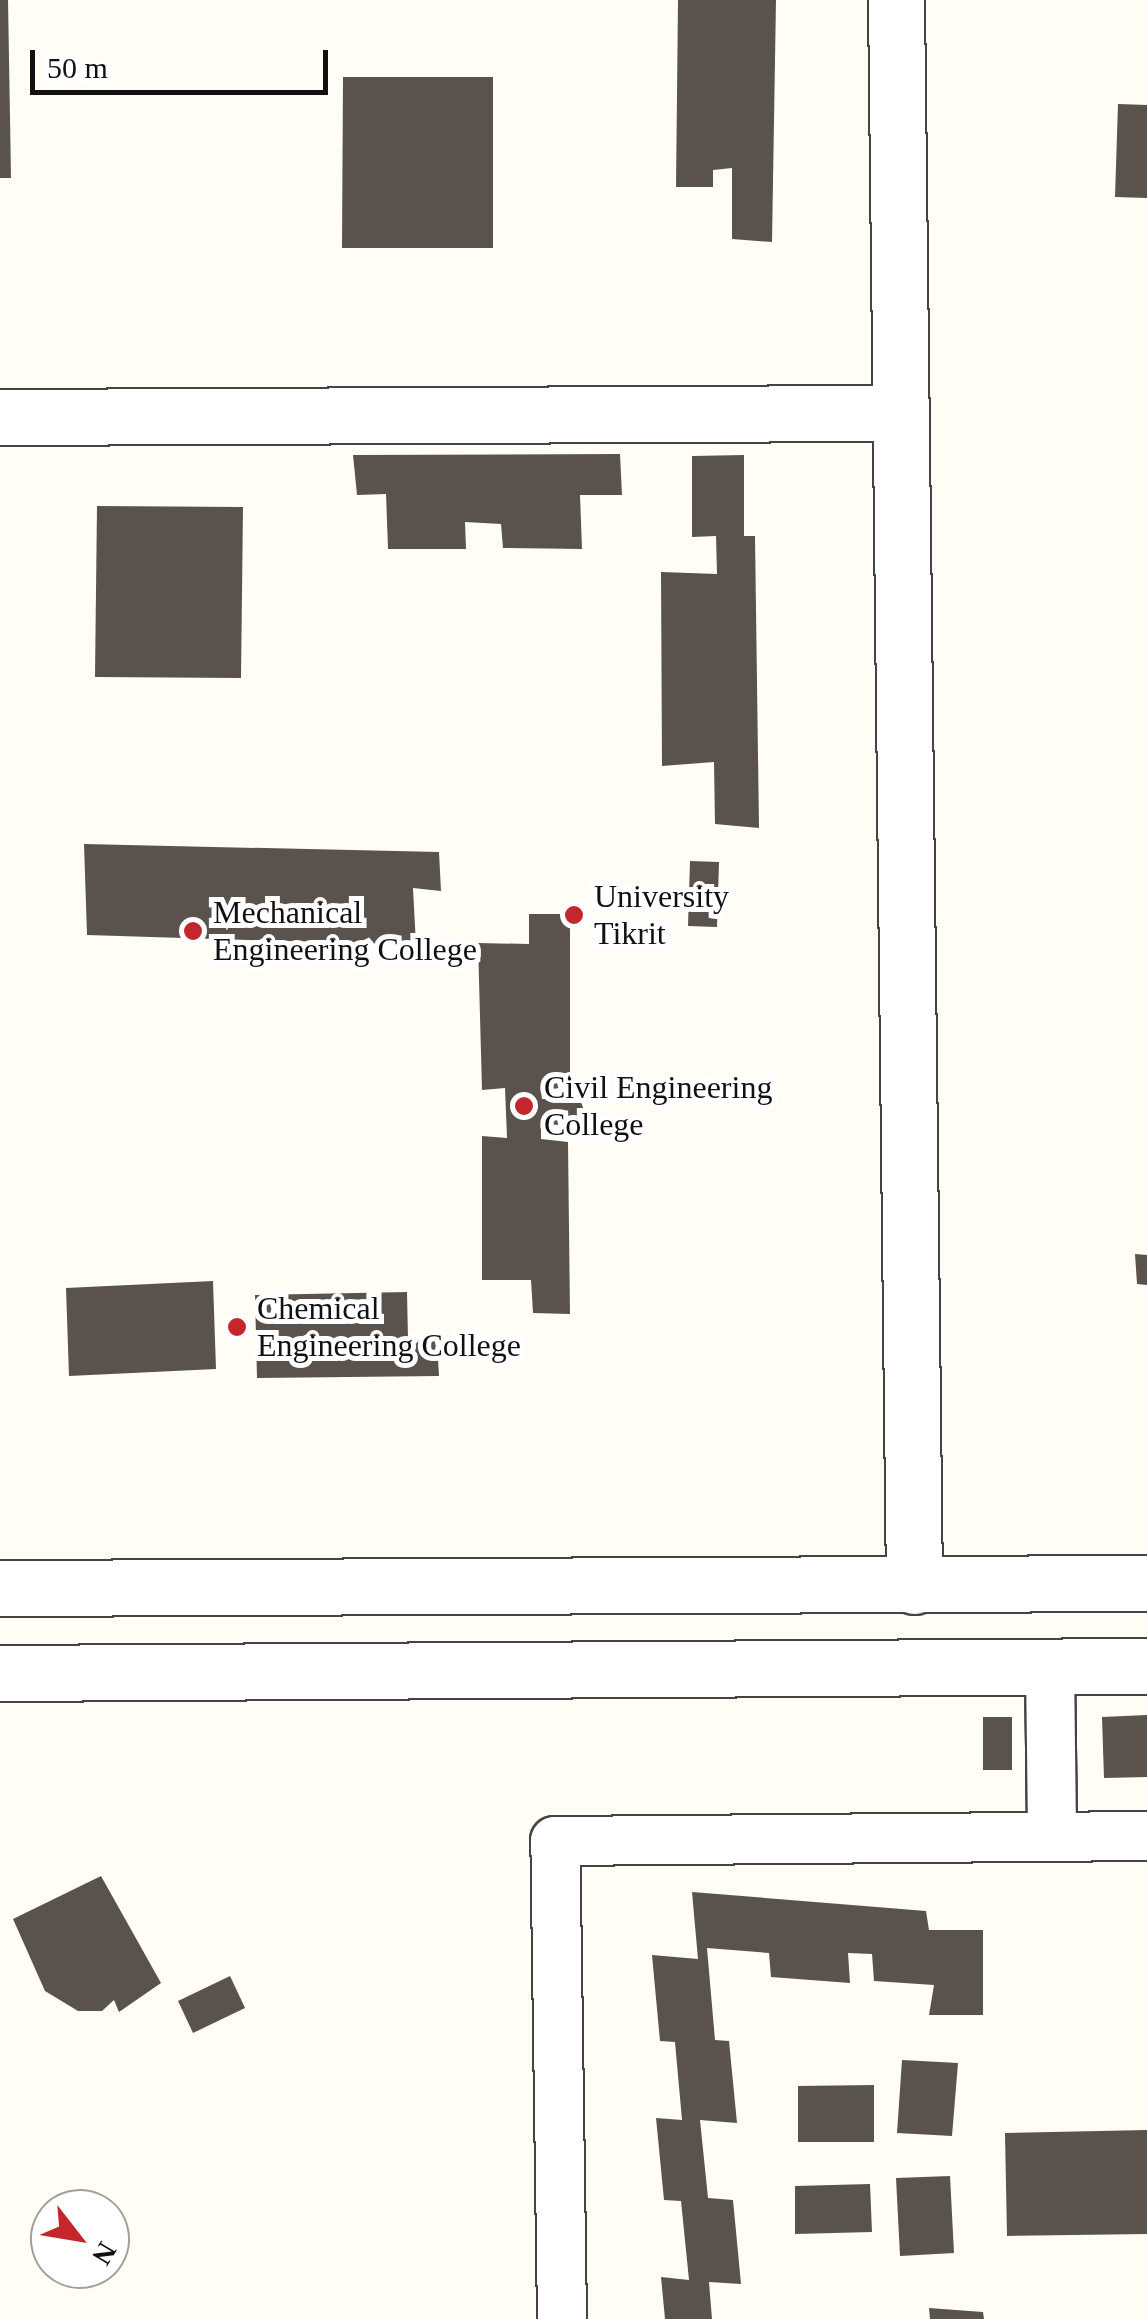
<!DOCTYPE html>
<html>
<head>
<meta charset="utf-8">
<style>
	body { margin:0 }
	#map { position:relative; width:1147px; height:2319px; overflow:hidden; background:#fffdf5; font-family:"Times New Roman",serif }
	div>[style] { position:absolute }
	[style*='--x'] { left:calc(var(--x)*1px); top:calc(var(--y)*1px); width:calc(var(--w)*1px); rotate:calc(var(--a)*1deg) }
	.building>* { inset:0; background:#5a524d }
	.roads { filter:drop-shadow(2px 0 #444) drop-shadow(-2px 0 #444) drop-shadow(0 2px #444) drop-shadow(0 -2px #444) }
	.minor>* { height:48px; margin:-24px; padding:0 24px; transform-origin:24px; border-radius:24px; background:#fff }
	.tertiary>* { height:55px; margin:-27.5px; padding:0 27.5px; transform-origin:27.5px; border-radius:27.5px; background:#fff }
	.dots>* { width:28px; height:28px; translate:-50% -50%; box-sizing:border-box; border:5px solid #fff; border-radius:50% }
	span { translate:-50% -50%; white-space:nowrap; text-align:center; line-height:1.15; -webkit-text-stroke:10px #fff; paint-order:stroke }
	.poi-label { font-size:32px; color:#111 }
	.left { translate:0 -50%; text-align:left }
	.north { position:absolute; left:30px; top:2189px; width:100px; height:100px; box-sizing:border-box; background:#fff; border:2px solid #a0a0a0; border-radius:50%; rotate:121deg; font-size:28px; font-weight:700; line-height:40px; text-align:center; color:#111 }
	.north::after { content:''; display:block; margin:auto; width:35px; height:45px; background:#c4262e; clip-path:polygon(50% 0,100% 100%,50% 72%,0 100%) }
	.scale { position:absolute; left:30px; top:50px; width:298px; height:45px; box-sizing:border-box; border:5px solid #111; border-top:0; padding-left:12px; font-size:30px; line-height:35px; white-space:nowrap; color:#111; -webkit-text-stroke:8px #fff; paint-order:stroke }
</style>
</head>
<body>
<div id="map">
	<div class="building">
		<div style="clip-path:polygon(0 0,8px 0,11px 178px,0 178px)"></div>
		<div style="clip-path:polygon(678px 0,776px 0,772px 242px,732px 239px,732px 168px,713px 170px,713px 187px,676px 187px)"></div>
		<div style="clip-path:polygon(343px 77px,493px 77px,493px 248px,342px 248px)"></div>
		<div style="clip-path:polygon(1118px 104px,1147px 105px,1147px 198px,1115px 197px)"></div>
		<div style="clip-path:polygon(620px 454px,622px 495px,580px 495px,582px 549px,503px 548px,501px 524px,465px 522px,466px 549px,388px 549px,386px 494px,357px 495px,353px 455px)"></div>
		<div style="clip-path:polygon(744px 455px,744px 536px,755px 536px,759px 828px,715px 824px,714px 762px,662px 766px,661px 572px,717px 574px,716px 536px,692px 537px,692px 456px)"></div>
		<div style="clip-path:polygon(97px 506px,243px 507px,241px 678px,95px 677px)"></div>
		<div style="clip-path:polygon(84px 844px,439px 852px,441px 891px,413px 888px,416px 945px,87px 935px)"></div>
		<div style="clip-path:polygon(690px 861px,719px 862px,717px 927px,688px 926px)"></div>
		<div style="clip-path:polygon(529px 914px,570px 914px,570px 1087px,541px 1090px,542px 1099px,583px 1099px,583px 1126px,541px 1124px,541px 1139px,568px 1142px,570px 1314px,533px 1313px,531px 1280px,482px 1280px,482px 1136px,507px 1138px,505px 1088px,482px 1090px,478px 943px,529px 944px)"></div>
		<div style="clip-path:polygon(1135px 1254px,1147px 1255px,1147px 1285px,1137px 1284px)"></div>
		<div style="clip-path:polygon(213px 1281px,216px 1369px,69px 1376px,66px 1288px)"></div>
		<div style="clip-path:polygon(407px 1292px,408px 1339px,437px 1341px,439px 1376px,257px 1378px,255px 1295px)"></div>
		<div style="clip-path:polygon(1147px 1715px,1147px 1777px,1104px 1778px,1102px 1717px)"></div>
		<div style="clip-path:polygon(983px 1717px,1012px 1717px,1012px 1770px,983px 1770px)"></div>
		<div style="clip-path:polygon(101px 1876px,161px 1983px,119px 2012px,114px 2000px,102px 2011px,78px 2011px,45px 1991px,13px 1919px)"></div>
		<div style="clip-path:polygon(692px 1892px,926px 1911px,929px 1930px,983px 1930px,983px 2015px,929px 2015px,934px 1985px,874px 1981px,872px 1954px,848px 1953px,850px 1983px,771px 1977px,769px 1953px,707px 1948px,715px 2040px,729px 2041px,737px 2123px,700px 2120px,708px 2198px,733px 2200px,741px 2284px,709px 2282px,712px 2319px,665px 2319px,661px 2277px,689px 2280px,681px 2201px,664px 2200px,656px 2118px,682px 2120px,675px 2042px,660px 2041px,652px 1955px,698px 1959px)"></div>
		<div style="clip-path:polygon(230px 1976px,245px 2008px,193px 2033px,178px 2001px)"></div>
		<div style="clip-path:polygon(902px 2060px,958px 2063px,952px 2136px,897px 2133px)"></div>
		<div style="clip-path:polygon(874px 2085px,874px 2142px,798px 2142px,798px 2086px)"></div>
		<div style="clip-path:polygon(1147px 2130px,1147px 2234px,1007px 2236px,1005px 2133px)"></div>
		<div style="clip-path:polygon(950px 2176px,954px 2253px,900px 2256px,896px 2178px)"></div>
		<div style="clip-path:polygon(870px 2184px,872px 2232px,795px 2234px,795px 2186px)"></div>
		<div style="clip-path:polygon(929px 2308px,983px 2312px,984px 2319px,930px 2319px)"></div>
	</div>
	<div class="roads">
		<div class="minor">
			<div style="--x:1050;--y:1666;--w:170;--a:89.3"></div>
			<div style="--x:562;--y:2319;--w:478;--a:-90.8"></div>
			<div style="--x:555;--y:1841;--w:592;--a:-0.48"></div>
		</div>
		<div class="tertiary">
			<div style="--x:896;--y:0;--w:1586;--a:89.35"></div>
			<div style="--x:0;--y:417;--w:896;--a:-0.26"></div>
			<div style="--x:0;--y:1588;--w:1147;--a:-0.25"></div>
			<div style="--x:0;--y:1673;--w:1147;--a:-0.35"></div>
		</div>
	</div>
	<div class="dots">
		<div style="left:574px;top:915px;background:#c4262e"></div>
		<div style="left:193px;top:931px;background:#c4262e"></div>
		<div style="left:524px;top:1106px;background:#c4262e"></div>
		<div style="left:237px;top:1327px;background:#c4262e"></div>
	</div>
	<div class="poi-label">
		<span class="left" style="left:594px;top:915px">University<br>Tikrit</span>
		<span class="left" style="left:213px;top:931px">Mechanical<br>Engineering College</span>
		<span class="left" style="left:544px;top:1106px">Civil Engineering<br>College</span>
		<span class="left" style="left:257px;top:1327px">Chemical<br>Engineering College</span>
	</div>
	<div class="north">N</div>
	<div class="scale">50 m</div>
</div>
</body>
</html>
